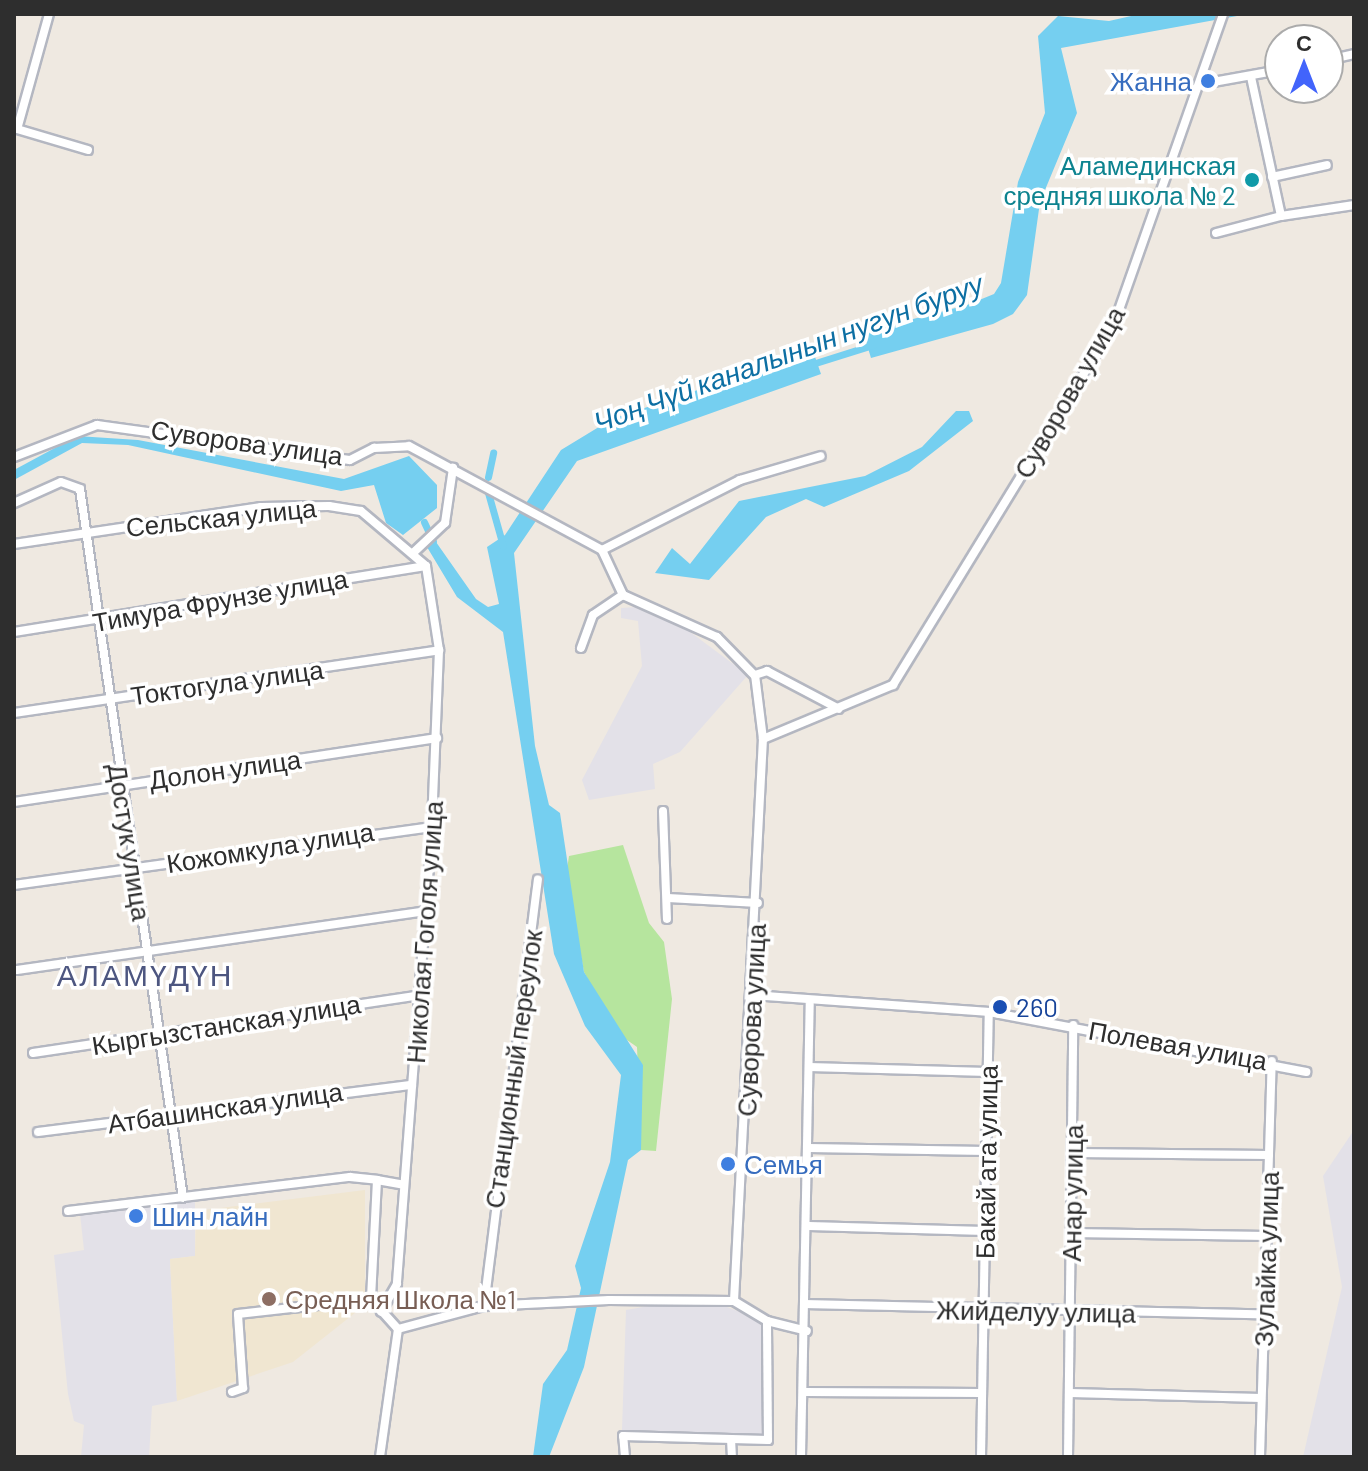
<!DOCTYPE html>
<html>
<head>
<meta charset="utf-8">
<style>
	body { margin:0 }
	#map { position:relative; width:1368px; height:1471px; overflow:hidden; background:#efe9e1; font-family:Barlow,sans-serif }
	div>[style] { position:absolute }
	[style*='--x'] { left:calc(var(--x)*1px); top:calc(var(--y)*1px); width:calc(var(--w)*1px); rotate:calc(var(--a)*1deg) }
	.industrial>* { inset:0; background:#e3e1e8 }
	.education>* { inset:0; background:#f0e6d1 }
	.green>* { inset:0; background:#b6e59e }
	.water>* { inset:0; background:#75cff0 }
	.canal>* { height:7px; margin:-3.5px; padding:0 3.5px; transform-origin:3.5px; border-radius:3.5px; background:#75cff0 }
	.roads { filter:drop-shadow(2px 0 #b4b7c1) drop-shadow(-2px 0 #b4b7c1) drop-shadow(0 2px #b4b7c1) drop-shadow(0 -2px #b4b7c1) }
	.minor>* { height:8px; margin:-4px; padding:0 4px; transform-origin:4px; border-radius:4px; background:#fff }
	.dots>* { width:22px; height:22px; translate:-50% -50%; box-sizing:border-box; border:4px solid #fff; border-radius:50% }
	span { translate:-50% -50%; white-space:nowrap; text-align:center; line-height:1.15; -webkit-text-stroke:7px #fff; paint-order:stroke }
	.shop-label { font-size:26px; color:#366cbe }
	.right { translate:-100% -50%; text-align:right }
	.left { translate:0 -50%; text-align:left }
	.culture-label { font-size:26px; color:#0d838f }
	.street-label { font-size:26px; color:#2e2e2e }
	.transit-label { font-size:26px; color:#164399 }
	.education-label { font-size:26px; color:#785e54 }
	.water-label { font-size:28px; color:#0d6fa3; font-style:italic }
	.quarter-label { font-size:30px; color:#4d5680; letter-spacing:2px }
	.frame { position:absolute; inset:0; border:16px solid #2e2e2e; pointer-events:none }
	.north { position:absolute; left:1264px; top:24px; width:80px; height:80px; box-sizing:border-box; background:#fff; border:2px solid #ababab; border-radius:50%; rotate:0deg; font-size:22px; font-weight:700; line-height:32px; text-align:center; color:#2e2e2e }
	.north::after { content:''; display:block; margin:auto; width:28px; height:36px; background:#4264fb; clip-path:polygon(50% 0,100% 100%,50% 72%,0 100%) }
</style>
</head>
<body>
<div id="map">
	<div class="industrial">
		<div style="clip-path:polygon(637px 607px,670px 617px,748px 675px,680px 752px,653px 764px,655px 789px,589px 800px,582px 780px,642px 666px,638px 621px,621px 618px,621px 608px)"></div>
		<div style="clip-path:polygon(1354px 1130px,1354px 1457px,1303px 1457px,1342px 1287px,1323px 1176px)"></div>
		<div style="clip-path:polygon(195px 1201px,195px 1256px,170px 1259px,177px 1401px,152px 1406px,149px 1457px,81px 1457px,84px 1425px,74px 1421px,68px 1394px,54px 1255px,84px 1250px,80px 1214px)"></div>
		<div style="clip-path:polygon(649px 1306px,727px 1307px,755px 1318px,767px 1332px,762px 1434px,622px 1430px,626px 1310px)"></div>
	</div>
	<div class="education">
		<div style="clip-path:polygon(365px 1190px,365px 1305px,293px 1362px,177px 1401px,170px 1259px,195px 1256px,196px 1211px)"></div>
	</div>
	<div class="green">
		<div style="clip-path:polygon(623px 845px,649px 923px,664px 942px,672px 999px,656px 1151px,641px 1150px,637px 1047px,617px 1033px,584px 972px,566px 876px,569px 856px)"></div>
	</div>
	<div class="water">
		<div style="clip-path:polygon(1140px 14px,1248px 14px,1061px 48px,1077px 113px,1040px 202px,1027px 295px,1013px 314px,993px 324px,871px 358px,863px 332px,967px 305px,994px 294px,1001px 283px,1018px 182px,1045px 113px,1038px 36px,1058px 16px,1109px 21px)"></div>
		<div style="clip-path:polygon(813px 351px,821px 374px,577px 461px,514px 553px,535px 746px,549px 805px,560px 813px,584px 972px,643px 1065px,641px 1150px,628px 1160px,584px 1367px,549px 1457px,533px 1457px,543px 1384px,567px 1350px,581px 1288px,575px 1266px,610px 1162px,621px 1075px,585px 1026px,554px 954px,503px 632px,457px 597px,427px 547px,436px 542px,476px 599px,488px 607px,499px 604px,487px 547px,505px 535px,561px 450px,612px 419px)"></div>
		<div style="clip-path:polygon(956px 411px,969px 411px,973px 421px,909px 471px,824px 507px,806px 499px,766px 517px,709px 580px,655px 573px,672px 548px,690px 564px,739px 501px,865px 476px,922px 447px)"></div>
		<div style="clip-path:polygon(77px 436px,138px 440px,344px 479px,409px 456px,437px 485px,437px 508px,403px 535px,386px 523px,374px 485px,341px 491px,128px 445px,82px 443px,14px 480px,14px 470px)"></div>
	</div>
	<div class="canal">
		<div style="--x:809;--y:365;--w:67;--a:-17.4"></div>
		<div style="--x:488;--y:477;--w:25;--a:-78"></div>
		<div style="--x:487;--y:489;--w:59;--a:74.3"></div>
		<div style="--x:424;--y:522;--w:21;--a:65"></div>
	</div>
	<div class="roads">
		<div class="minor">
			<div style="--x:49;--y:14;--w:119;--a:105.5"></div>
			<div style="--x:17;--y:129;--w:74;--a:16.5"></div>
			<div style="--x:1328;--y:60;--w:27;--a:-13"></div>
			<div style="--x:1251;--y:77;--w:142;--a:77.8"></div>
			<div style="--x:1281;--y:216;--w:74;--a:-8.6"></div>
			<div style="--x:1202;--y:84;--w:79;--a:-10.2"></div>
			<div style="--x:1272;--y:177;--w:56;--a:-12.3"></div>
			<div style="--x:1216;--y:233;--w:67;--a:-14.7"></div>
			<div style="--x:14;--y:457;--w:89;--a:-21.1"></div>
			<div style="--x:97;--y:425;--w:255;--a:7.9"></div>
			<div style="--x:350;--y:460;--w:27;--a:-27"></div>
			<div style="--x:374;--y:448;--w:35;--a:-3"></div>
			<div style="--x:409;--y:446;--w:219;--a:28.3"></div>
			<div style="--x:602;--y:550;--w:50;--a:65"></div>
			<div style="--x:623;--y:595;--w:103;--a:24.1"></div>
			<div style="--x:717;--y:637;--w:54;--a:45.7"></div>
			<div style="--x:14;--y:503;--w:51;--a:-24.1"></div>
			<div style="--x:61;--y:482;--w:20;--a:20"></div>
			<div style="--x:80;--y:489;--w:716;--a:81.73"></div>
			<div style="--x:14;--y:544;--w:250;--a:-8.5"></div>
			<div style="--x:261;--y:507;--w:68;--a:-0.8"></div>
			<div style="--x:329;--y:506;--w:32;--a:9"></div>
			<div style="--x:361;--y:511;--w:85;--a:40.2"></div>
			<div style="--x:426;--y:566;--w:85;--a:81.2"></div>
			<div style="--x:439;--y:650;--w:177;--a:92.3"></div>
			<div style="--x:432;--y:827;--w:458;--a:94.4"></div>
			<div style="--x:397;--y:1284;--w:32;--a:120"></div>
			<div style="--x:602;--y:550;--w:155;--a:-26.9"></div>
			<div style="--x:740;--y:480;--w:84;--a:-16.5"></div>
			<div style="--x:413;--y:553;--w:44;--a:-43.2"></div>
			<div style="--x:445;--y:523;--w:56;--a:-81.7"></div>
			<div style="--x:14;--y:632;--w:417;--a:-9.1"></div>
			<div style="--x:581;--y:648;--w:35;--a:-70"></div>
			<div style="--x:593;--y:615;--w:36;--a:-34"></div>
			<div style="--x:14;--y:713;--w:430;--a:-8.4"></div>
			<div style="--x:763;--y:739;--w:64;--a:-97.1"></div>
			<div style="--x:755;--y:675;--w:13;--a:-18"></div>
			<div style="--x:767;--y:671;--w:81;--a:27.8"></div>
			<div style="--x:14;--y:802;--w:428;--a:-8.6"></div>
			<div style="--x:663;--y:811;--w:108;--a:87.9"></div>
			<div style="--x:14;--y:885;--w:422;--a:-7.9"></div>
			<div style="--x:668;--y:898;--w:90;--a:3.2"></div>
			<div style="--x:17;--y:970;--w:413;--a:-8.2"></div>
			<div style="--x:752;--y:995;--w:238;--a:4.1"></div>
			<div style="--x:989;--y:1012;--w:323;--a:10.7"></div>
			<div style="--x:33;--y:1053;--w:390;--a:-8.5"></div>
			<div style="--x:809;--y:1067;--w:179;--a:1.6"></div>
			<div style="--x:38;--y:1132;--w:377;--a:-7.2"></div>
			<div style="--x:809;--y:1148;--w:177;--a:1"></div>
			<div style="--x:1074;--y:1153;--w:195;--a:0.6"></div>
			<div style="--x:377;--y:1180;--w:27;--a:10"></div>
			<div style="--x:68;--y:1211;--w:284;--a:-6.9"></div>
			<div style="--x:350;--y:1177;--w:27;--a:6"></div>
			<div style="--x:377;--y:1180;--w:119;--a:92.9"></div>
			<div style="--x:371;--y:1299;--w:40;--a:48"></div>
			<div style="--x:809;--y:1226;--w:176;--a:1.6"></div>
			<div style="--x:1072;--y:1233;--w:195;--a:0.9"></div>
			<div style="--x:734;--y:1301;--w:563;--a:-87.05"></div>
			<div style="--x:763;--y:739;--w:141;--a:-22.6"></div>
			<div style="--x:893;--y:685;--w:423;--a:-58.5"></div>
			<div style="--x:1114;--y:324;--w:329;--a:-70.6"></div>
			<div style="--x:808;--y:1304;--w:456;--a:1.3"></div>
			<div style="--x:484;--y:1306;--w:430;--a:-82.8"></div>
			<div style="--x:398;--y:1329;--w:89;--a:-15"></div>
			<div style="--x:484;--y:1306;--w:125;--a:-2.7"></div>
			<div style="--x:609;--y:1300;--w:125;--a:0.5"></div>
			<div style="--x:734;--y:1301;--w:39;--a:31"></div>
			<div style="--x:767;--y:1321;--w:41;--a:14"></div>
			<div style="--x:232;--y:1392;--w:12;--a:-20"></div>
			<div style="--x:243;--y:1388;--w:74;--a:-93.9"></div>
			<div style="--x:238;--y:1314;--w:134;--a:-6.4"></div>
			<div style="--x:805;--y:1392;--w:177;--a:0.3"></div>
			<div style="--x:1070;--y:1393;--w:191;--a:1.5"></div>
			<div style="--x:731;--y:1439;--w:18;--a:87"></div>
			<div style="--x:380;--y:1457;--w:129;--a:-82"></div>
			<div style="--x:625;--y:1457;--w:21;--a:-95"></div>
			<div style="--x:623;--y:1436;--w:145;--a:1.6"></div>
			<div style="--x:768;--y:1440;--w:119;--a:-90.5"></div>
			<div style="--x:801;--y:1457;--w:453;--a:-88.9"></div>
			<div style="--x:981;--y:1457;--w:445;--a:-89"></div>
			<div style="--x:1068;--y:1457;--w:432;--a:-89.3"></div>
			<div style="--x:1260;--y:1457;--w:396;--a:-88.3"></div>
		</div>
	</div>
	<div class="dots">
		<div style="left:1208px;top:81px;background:#3f7fe0"></div>
		<div style="left:1252px;top:180px;background:#0f9aa8"></div>
		<div style="left:1000px;top:1007px;background:#1a4fb4"></div>
		<div style="left:728px;top:1164px;background:#3f7fe0"></div>
		<div style="left:136px;top:1216px;background:#3f7fe0"></div>
		<div style="left:269px;top:1299px;background:#8d6e63"></div>
	</div>
	<div class="shop-label">
		<span class="right" style="left:1192px;top:81px">Жанна</span>
		<span class="left" style="left:744px;top:1164px">Семья</span>
		<span class="left" style="left:152px;top:1216px">Шин лайн</span>
	</div>
	<div class="culture-label">
		<span class="right" style="left:1236px;top:180px">Аламединская<br>средняя школа № 2</span>
	</div>
	<div class="street-label">
		<span style="left:1069px;top:392px;rotate:-60deg">Суворова улица</span>
		<span style="left:247px;top:442px;rotate:8deg">Суворова улица</span>
		<span style="left:221px;top:517px;rotate:-6deg">Сельская улица</span>
		<span style="left:220px;top:600px;rotate:-10deg">Тимура Фрунзе улица</span>
		<span style="left:227px;top:682px;rotate:-8deg">Токтогула улица</span>
		<span style="left:225px;top:769px;rotate:-8deg">Долон улица</span>
		<span style="left:130px;top:842px;rotate:81deg">Достук улица</span>
		<span style="left:270px;top:847px;rotate:-9deg">Кожомкула улица</span>
		<span style="left:424px;top:932px;rotate:-86deg">Николая Гоголя улица</span>
		<span style="left:751px;top:1020px;rotate:-87deg">Суворова улица</span>
		<span style="left:226px;top:1024px;rotate:-9deg">Кыргызстанская улица</span>
		<span style="left:1178px;top:1045px;rotate:10deg">Полевая улица</span>
		<span style="left:513px;top:1069px;rotate:-82deg">Станционный переулок</span>
		<span style="left:225px;top:1107px;rotate:-8deg">Атбашинская улица</span>
		<span style="left:986px;top:1162px;rotate:-89deg">Бакай ата улица</span>
		<span style="left:1072px;top:1193px;rotate:-89deg">Анар улица</span>
		<span style="left:1266px;top:1259px;rotate:-88deg">Зулайка улица</span>
		<span style="left:1036px;top:1311px;rotate:1deg">Жийделуу улица</span>
	</div>
	<div class="transit-label">
		<span class="left" style="left:1016px;top:1007px">260</span>
	</div>
	<div class="education-label">
		<span class="left" style="left:285px;top:1299px">Средняя Школа №1</span>
	</div>
	<div class="water-label">
		<span style="left:788px;top:352px;rotate:-20deg">Чоң Чүй каналынын нугун буруу</span>
	</div>
	<div class="quarter-label">
		<span style="left:145px;top:974px">АЛАМҮДҮН</span>
	</div>
	<div class="frame"></div>
	<div class="north">С</div>
</div>
</body>
</html>
